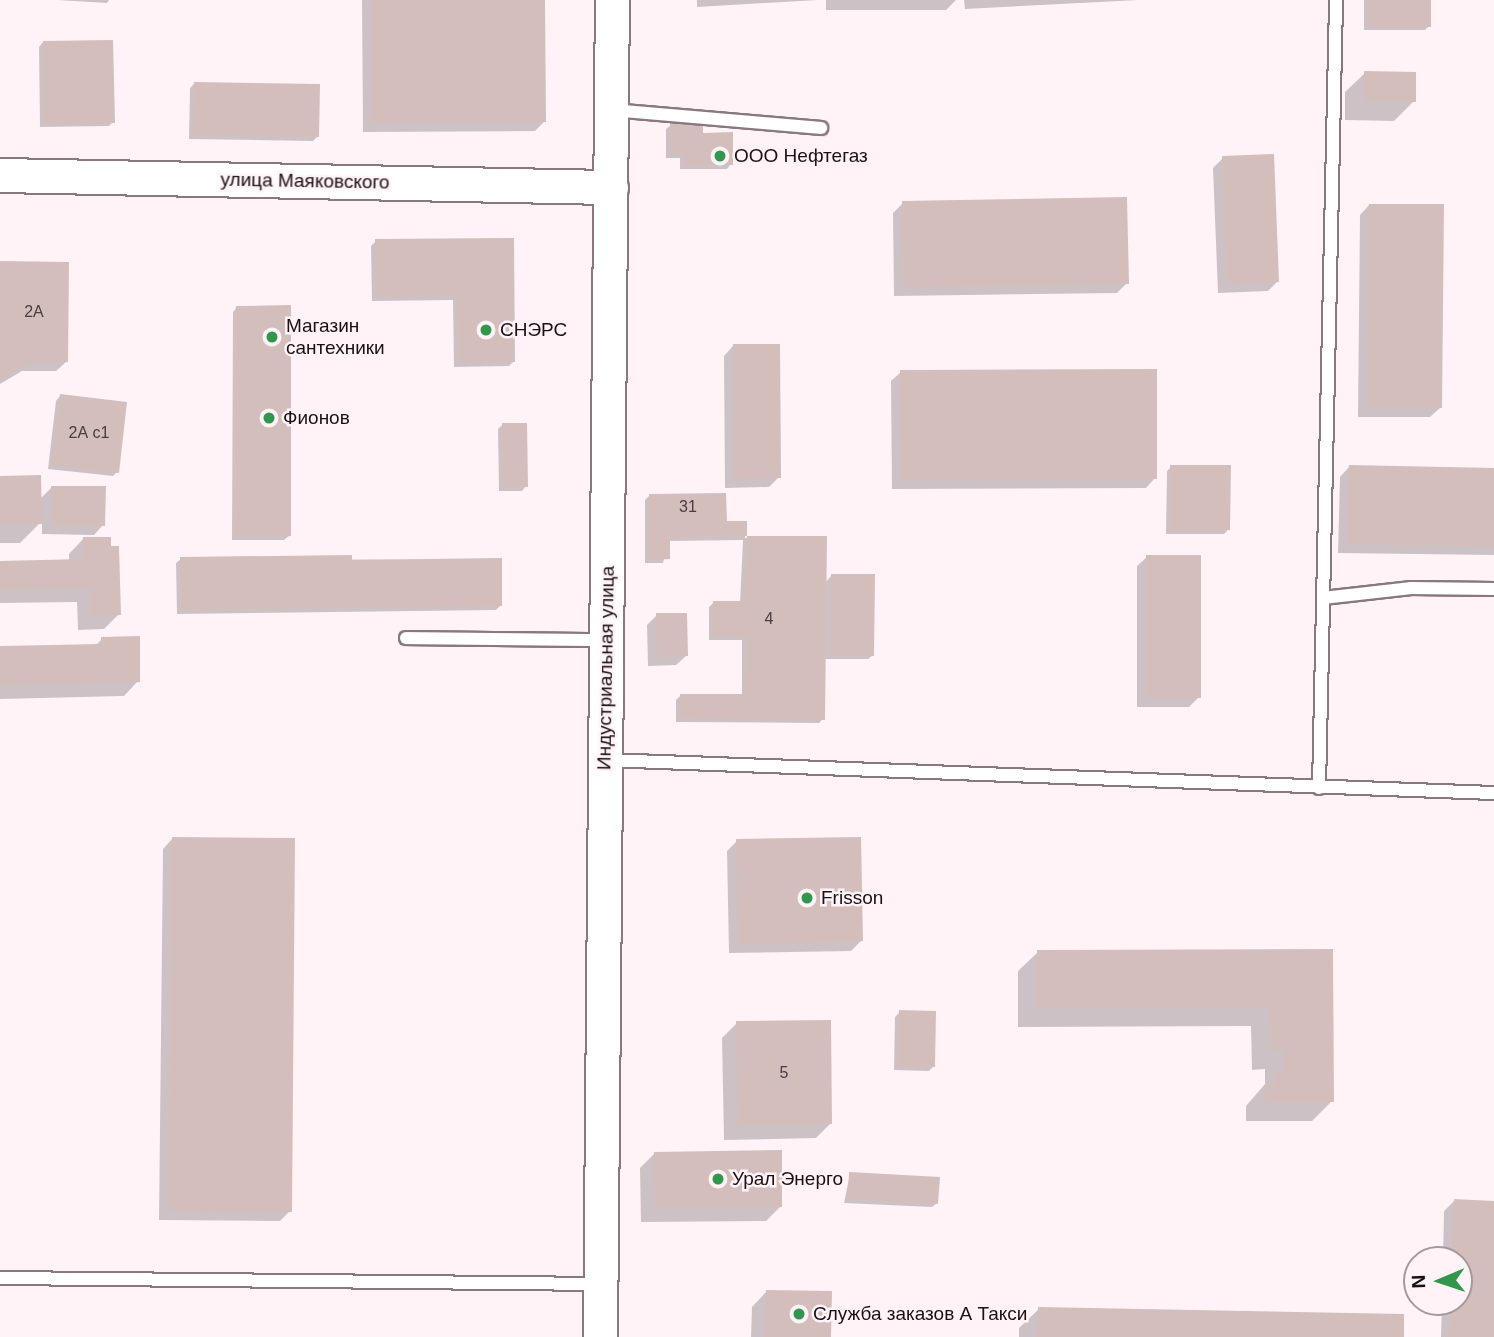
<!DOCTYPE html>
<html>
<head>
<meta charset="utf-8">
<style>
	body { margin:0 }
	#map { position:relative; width:1494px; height:1337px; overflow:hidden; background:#fff3f7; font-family:Helvetica,sans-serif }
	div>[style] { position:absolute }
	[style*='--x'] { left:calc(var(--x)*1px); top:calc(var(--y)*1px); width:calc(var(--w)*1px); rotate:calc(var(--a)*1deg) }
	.shadow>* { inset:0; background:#0003 }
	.building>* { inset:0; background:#d3bebc }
	.roads { filter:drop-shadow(2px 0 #89787e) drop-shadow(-2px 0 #89787e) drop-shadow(0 2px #89787e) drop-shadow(0 -2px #89787e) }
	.service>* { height:12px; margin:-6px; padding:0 6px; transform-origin:6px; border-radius:6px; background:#fff }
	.tertiary>* { height:33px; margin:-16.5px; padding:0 16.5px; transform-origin:16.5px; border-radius:16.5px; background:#fff }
	.dots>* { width:19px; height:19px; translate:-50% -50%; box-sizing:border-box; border:4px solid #fff3f7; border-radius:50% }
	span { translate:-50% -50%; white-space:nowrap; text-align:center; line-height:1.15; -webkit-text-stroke:5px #fff3f7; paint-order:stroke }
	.number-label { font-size:16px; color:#483d3f }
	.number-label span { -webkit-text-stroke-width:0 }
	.poi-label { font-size:19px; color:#191215 }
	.left { translate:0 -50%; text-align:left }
	.street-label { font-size:19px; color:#191215 }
	.north { position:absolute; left:1403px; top:1246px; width:70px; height:70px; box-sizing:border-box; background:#fff3f7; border:2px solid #a3999d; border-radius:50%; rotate:268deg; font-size:19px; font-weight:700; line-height:28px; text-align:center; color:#191215 }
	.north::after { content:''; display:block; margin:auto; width:24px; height:32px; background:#32964c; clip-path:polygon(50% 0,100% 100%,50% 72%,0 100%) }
</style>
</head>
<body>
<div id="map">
	<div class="shadow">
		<div style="clip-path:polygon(57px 0,109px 0,107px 3px)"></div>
		<div style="clip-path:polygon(362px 0,544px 0,545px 121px,535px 131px,363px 132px)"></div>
		<div style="clip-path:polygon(697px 0,818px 0,697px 7px)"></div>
		<div style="clip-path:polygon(826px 0,956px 0,946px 10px,826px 10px)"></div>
		<div style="clip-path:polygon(964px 0,1139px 0,965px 9px)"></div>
		<div style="clip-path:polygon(1364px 0,1429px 0,1429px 26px,1425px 30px,1364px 30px)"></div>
		<div style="clip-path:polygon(43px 42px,113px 122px,109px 126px,40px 127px,39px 47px)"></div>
		<div style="clip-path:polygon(1365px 73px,1414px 101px,1394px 121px,1345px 120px,1345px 92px)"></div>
		<div style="clip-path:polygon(194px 84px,318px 136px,313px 141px,189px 139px,190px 88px)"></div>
		<div style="clip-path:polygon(671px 125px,701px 134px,731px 164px,727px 169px,680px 169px,680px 158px,666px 158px,666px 129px)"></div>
		<div style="clip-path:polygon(1223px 158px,1278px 281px,1268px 291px,1218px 293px,1213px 168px)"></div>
		<div style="clip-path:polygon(903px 203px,1127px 283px,1117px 293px,894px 296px,893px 213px)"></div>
		<div style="clip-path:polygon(1369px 205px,1440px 408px,1430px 417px,1358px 417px,1360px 215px)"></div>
		<div style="clip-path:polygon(513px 240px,513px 362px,509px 366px,454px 367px,453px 300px,372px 301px,371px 246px,376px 241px)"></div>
		<div style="clip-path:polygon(0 263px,66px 362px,56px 371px,22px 371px,0 384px)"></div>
		<div style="clip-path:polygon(237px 307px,289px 536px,284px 540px,232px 540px,233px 312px)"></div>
		<div style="clip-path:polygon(733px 346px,779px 477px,769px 487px,725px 488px,724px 356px)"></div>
		<div style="clip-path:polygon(901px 372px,1155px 478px,1146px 488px,892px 489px,891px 381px)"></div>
		<div style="clip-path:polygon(60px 396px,117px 472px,113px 476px,48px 469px,56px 401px)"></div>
		<div style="clip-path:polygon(502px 425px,526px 486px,522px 491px,499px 491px,498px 429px)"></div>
		<div style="clip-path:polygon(1171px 467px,1228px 530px,1224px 534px,1166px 534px,1167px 471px)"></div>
		<div style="clip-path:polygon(1349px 467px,1494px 469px,1494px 555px,1338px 553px,1340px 477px)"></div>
		<div style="clip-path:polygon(0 477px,40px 499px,52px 487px,103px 525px,94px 535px,42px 534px,42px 521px,20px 543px,0 543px)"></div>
		<div style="clip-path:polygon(649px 496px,725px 523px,745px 522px,745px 538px,825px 538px,825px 583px,831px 576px,873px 655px,868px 659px,824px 659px,823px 719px,819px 723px,676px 722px,676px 700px,681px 695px,742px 696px,742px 640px,709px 640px,709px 607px,713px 603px,740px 603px,743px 540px,668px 541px,663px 563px,645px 563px,645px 500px)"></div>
		<div style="clip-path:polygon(83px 539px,119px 614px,104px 629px,78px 630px,77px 602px,0 603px,0 562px,69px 561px,69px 554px)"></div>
		<div style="clip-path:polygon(1147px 557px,1199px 697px,1189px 707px,1137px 707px,1137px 566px)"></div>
		<div style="clip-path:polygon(181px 559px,500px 560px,500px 606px,496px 610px,177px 614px,176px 563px)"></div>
		<div style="clip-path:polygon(657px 615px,686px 656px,676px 665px,648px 666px,647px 625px)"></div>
		<div style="clip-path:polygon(102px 639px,138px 681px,124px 696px,0 699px,0 647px,95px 646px)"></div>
		<div style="clip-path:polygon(172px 839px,290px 1211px,280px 1221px,159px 1220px,163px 849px)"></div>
		<div style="clip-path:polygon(737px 841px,861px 941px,851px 951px,729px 953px,727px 851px)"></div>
		<div style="clip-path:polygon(1331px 950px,1332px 1101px,1312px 1121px,1246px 1121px,1246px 1106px,1265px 1084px,1265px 1069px,1252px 1070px,1251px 1026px,1018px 1027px,1018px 971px,1038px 952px)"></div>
		<div style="clip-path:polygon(900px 1012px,933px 1067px,929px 1071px,894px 1070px,895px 1017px)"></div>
		<div style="clip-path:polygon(737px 1023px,831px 1123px,816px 1138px,724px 1140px,722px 1038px)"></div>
		<div style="clip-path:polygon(655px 1153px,781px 1206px,766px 1221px,641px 1222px,640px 1168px)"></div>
		<div style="clip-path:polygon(850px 1174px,937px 1203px,932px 1207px,844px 1203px)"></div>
		<div style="clip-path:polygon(1454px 1201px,1494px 1202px,1494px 1337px,1441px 1337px,1442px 1302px,1459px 1302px,1459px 1260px,1443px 1260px,1444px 1211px)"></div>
		<div style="clip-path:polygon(766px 1292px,830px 1337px,751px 1337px,752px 1307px)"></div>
		<div style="clip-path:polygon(1039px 1309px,1402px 1337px,1019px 1337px,1019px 1328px)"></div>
	</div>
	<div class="building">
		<div style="clip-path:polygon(371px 0,545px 0,546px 122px,372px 123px)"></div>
		<div style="clip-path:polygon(1368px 0,1431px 0,1431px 27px,1368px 27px)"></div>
		<div style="clip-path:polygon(113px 40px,115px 123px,44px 124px,43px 41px)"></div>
		<div style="clip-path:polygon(1364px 71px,1416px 72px,1416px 102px,1364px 101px)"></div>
		<div style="clip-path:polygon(194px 82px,320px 84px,319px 137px,193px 135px)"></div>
		<div style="clip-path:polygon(670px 123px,703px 123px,703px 133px,733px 132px,733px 165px,684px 165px,684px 154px,670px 154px)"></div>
		<div style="clip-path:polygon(1274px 154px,1279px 282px,1227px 284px,1222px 156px)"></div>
		<div style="clip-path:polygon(1127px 197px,1129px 284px,903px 287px,902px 201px)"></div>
		<div style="clip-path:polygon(1369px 204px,1444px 204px,1442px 408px,1367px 408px)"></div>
		<div style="clip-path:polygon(514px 238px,515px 362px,458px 363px,457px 296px,376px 297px,375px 239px)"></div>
		<div style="clip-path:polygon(0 261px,69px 262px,68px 362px,33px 362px,0 380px)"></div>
		<div style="clip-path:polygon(291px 305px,291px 536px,236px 536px,236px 306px)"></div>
		<div style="clip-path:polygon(733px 344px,780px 344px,781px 478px,734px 479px)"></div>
		<div style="clip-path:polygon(1157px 369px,1157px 479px,901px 480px,900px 370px)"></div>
		<div style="clip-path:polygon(60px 394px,127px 402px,119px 473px,52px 465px)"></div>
		<div style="clip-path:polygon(502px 423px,527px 423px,528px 487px,503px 487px)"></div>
		<div style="clip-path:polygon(1170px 465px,1231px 465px,1230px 530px,1170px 530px)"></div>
		<div style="clip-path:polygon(1349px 465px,1494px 468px,1494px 546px,1347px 544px)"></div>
		<div style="clip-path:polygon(41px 475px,42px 524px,0 524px,0 476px)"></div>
		<div style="clip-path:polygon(51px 486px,106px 486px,105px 526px,51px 525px)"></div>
		<div style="clip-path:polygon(726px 493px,727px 521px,747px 521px,747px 536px,827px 536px,825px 720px,680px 718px,680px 694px,745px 694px,746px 636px,712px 636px,713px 601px,744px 601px,747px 536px,670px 537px,670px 559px,649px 560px,649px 494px)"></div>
		<div style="clip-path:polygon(83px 537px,111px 537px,111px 546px,119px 546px,121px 615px,92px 616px,91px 588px,0 589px,0 561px,83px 559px)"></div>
		<div style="clip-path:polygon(352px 555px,352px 560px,502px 558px,502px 606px,181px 610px,180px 557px)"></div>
		<div style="clip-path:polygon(1146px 555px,1201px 555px,1201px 698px,1146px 698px)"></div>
		<div style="clip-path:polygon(831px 574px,875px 574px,874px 656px,831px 656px)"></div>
		<div style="clip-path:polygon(656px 613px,687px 613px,688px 656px,657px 657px)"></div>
		<div style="clip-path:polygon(140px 636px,140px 682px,0 685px,0 646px,101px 644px,101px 637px)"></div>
		<div style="clip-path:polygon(172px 837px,295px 838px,292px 1212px,168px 1211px)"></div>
		<div style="clip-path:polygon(861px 837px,863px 941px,738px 944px,736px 839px)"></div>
		<div style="clip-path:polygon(1333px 949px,1334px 1102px,1265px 1102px,1265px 1085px,1275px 1085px,1275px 1071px,1284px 1071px,1284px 1050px,1271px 1050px,1270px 1007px,1037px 1008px,1037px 950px)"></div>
		<div style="clip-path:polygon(899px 1010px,936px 1011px,935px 1067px,898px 1067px)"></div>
		<div style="clip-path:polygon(831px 1020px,832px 1124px,738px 1126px,736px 1021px)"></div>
		<div style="clip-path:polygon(782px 1150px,782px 1207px,655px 1208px,654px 1152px)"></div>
		<div style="clip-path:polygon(849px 1172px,940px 1177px,938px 1204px,848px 1199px)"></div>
		<div style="clip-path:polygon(1454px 1199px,1494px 1201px,1494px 1337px,1449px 1337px,1451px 1302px,1459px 1302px,1459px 1260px,1452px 1260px)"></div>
		<div style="clip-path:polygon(766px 1290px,832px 1291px,831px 1337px,765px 1337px)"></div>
		<div style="clip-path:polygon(1038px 1307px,1404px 1314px,1404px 1337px,1037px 1337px)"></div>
	</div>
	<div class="roads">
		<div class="service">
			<div style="--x:612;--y:110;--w:210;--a:4.9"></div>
			<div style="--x:1323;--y:598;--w:89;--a:-6.5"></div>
			<div style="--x:1411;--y:588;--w:83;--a:0.7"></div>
			<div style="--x:406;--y:638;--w:199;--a:0.6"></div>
			<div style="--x:606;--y:760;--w:889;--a:2.13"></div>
			<div style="--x:1319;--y:788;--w:788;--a:-88.76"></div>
			<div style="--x:0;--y:1278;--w:600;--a:0.57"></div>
		</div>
		<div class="tertiary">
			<div style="--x:0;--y:175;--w:611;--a:1.13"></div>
			<div style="--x:600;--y:1337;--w:1337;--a:-89.49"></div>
		</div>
	</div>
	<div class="dots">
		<div style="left:720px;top:156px;background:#32964c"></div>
		<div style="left:486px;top:330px;background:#32964c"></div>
		<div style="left:272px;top:337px;background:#32964c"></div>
		<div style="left:269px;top:418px;background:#32964c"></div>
		<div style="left:807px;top:898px;background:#32964c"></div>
		<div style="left:718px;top:1179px;background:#32964c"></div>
		<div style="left:799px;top:1314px;background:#32964c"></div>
	</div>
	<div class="number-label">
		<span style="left:34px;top:312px">2А</span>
		<span style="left:89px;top:433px">2А с1</span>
		<span style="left:688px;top:507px">31</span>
		<span style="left:769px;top:619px">4</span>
		<span style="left:784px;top:1073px">5</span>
	</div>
	<div class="poi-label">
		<span class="left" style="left:734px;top:156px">ООО Нефтегаз</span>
		<span class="left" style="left:286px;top:337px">Магазин<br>сантехники</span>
		<span class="left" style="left:500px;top:330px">СНЭРС</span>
		<span class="left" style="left:283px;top:418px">Фионов</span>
		<span class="left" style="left:821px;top:898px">Frisson</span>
		<span class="left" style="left:732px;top:1179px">Урал Энерго</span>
		<span class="left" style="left:813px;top:1314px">Служба заказов А Такси</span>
	</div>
	<div class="street-label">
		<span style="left:305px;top:181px;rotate:1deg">улица Маяковского</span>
		<span style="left:606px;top:668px;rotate:-89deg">Индустриальная улица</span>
	</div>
	<div class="north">N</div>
</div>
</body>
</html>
